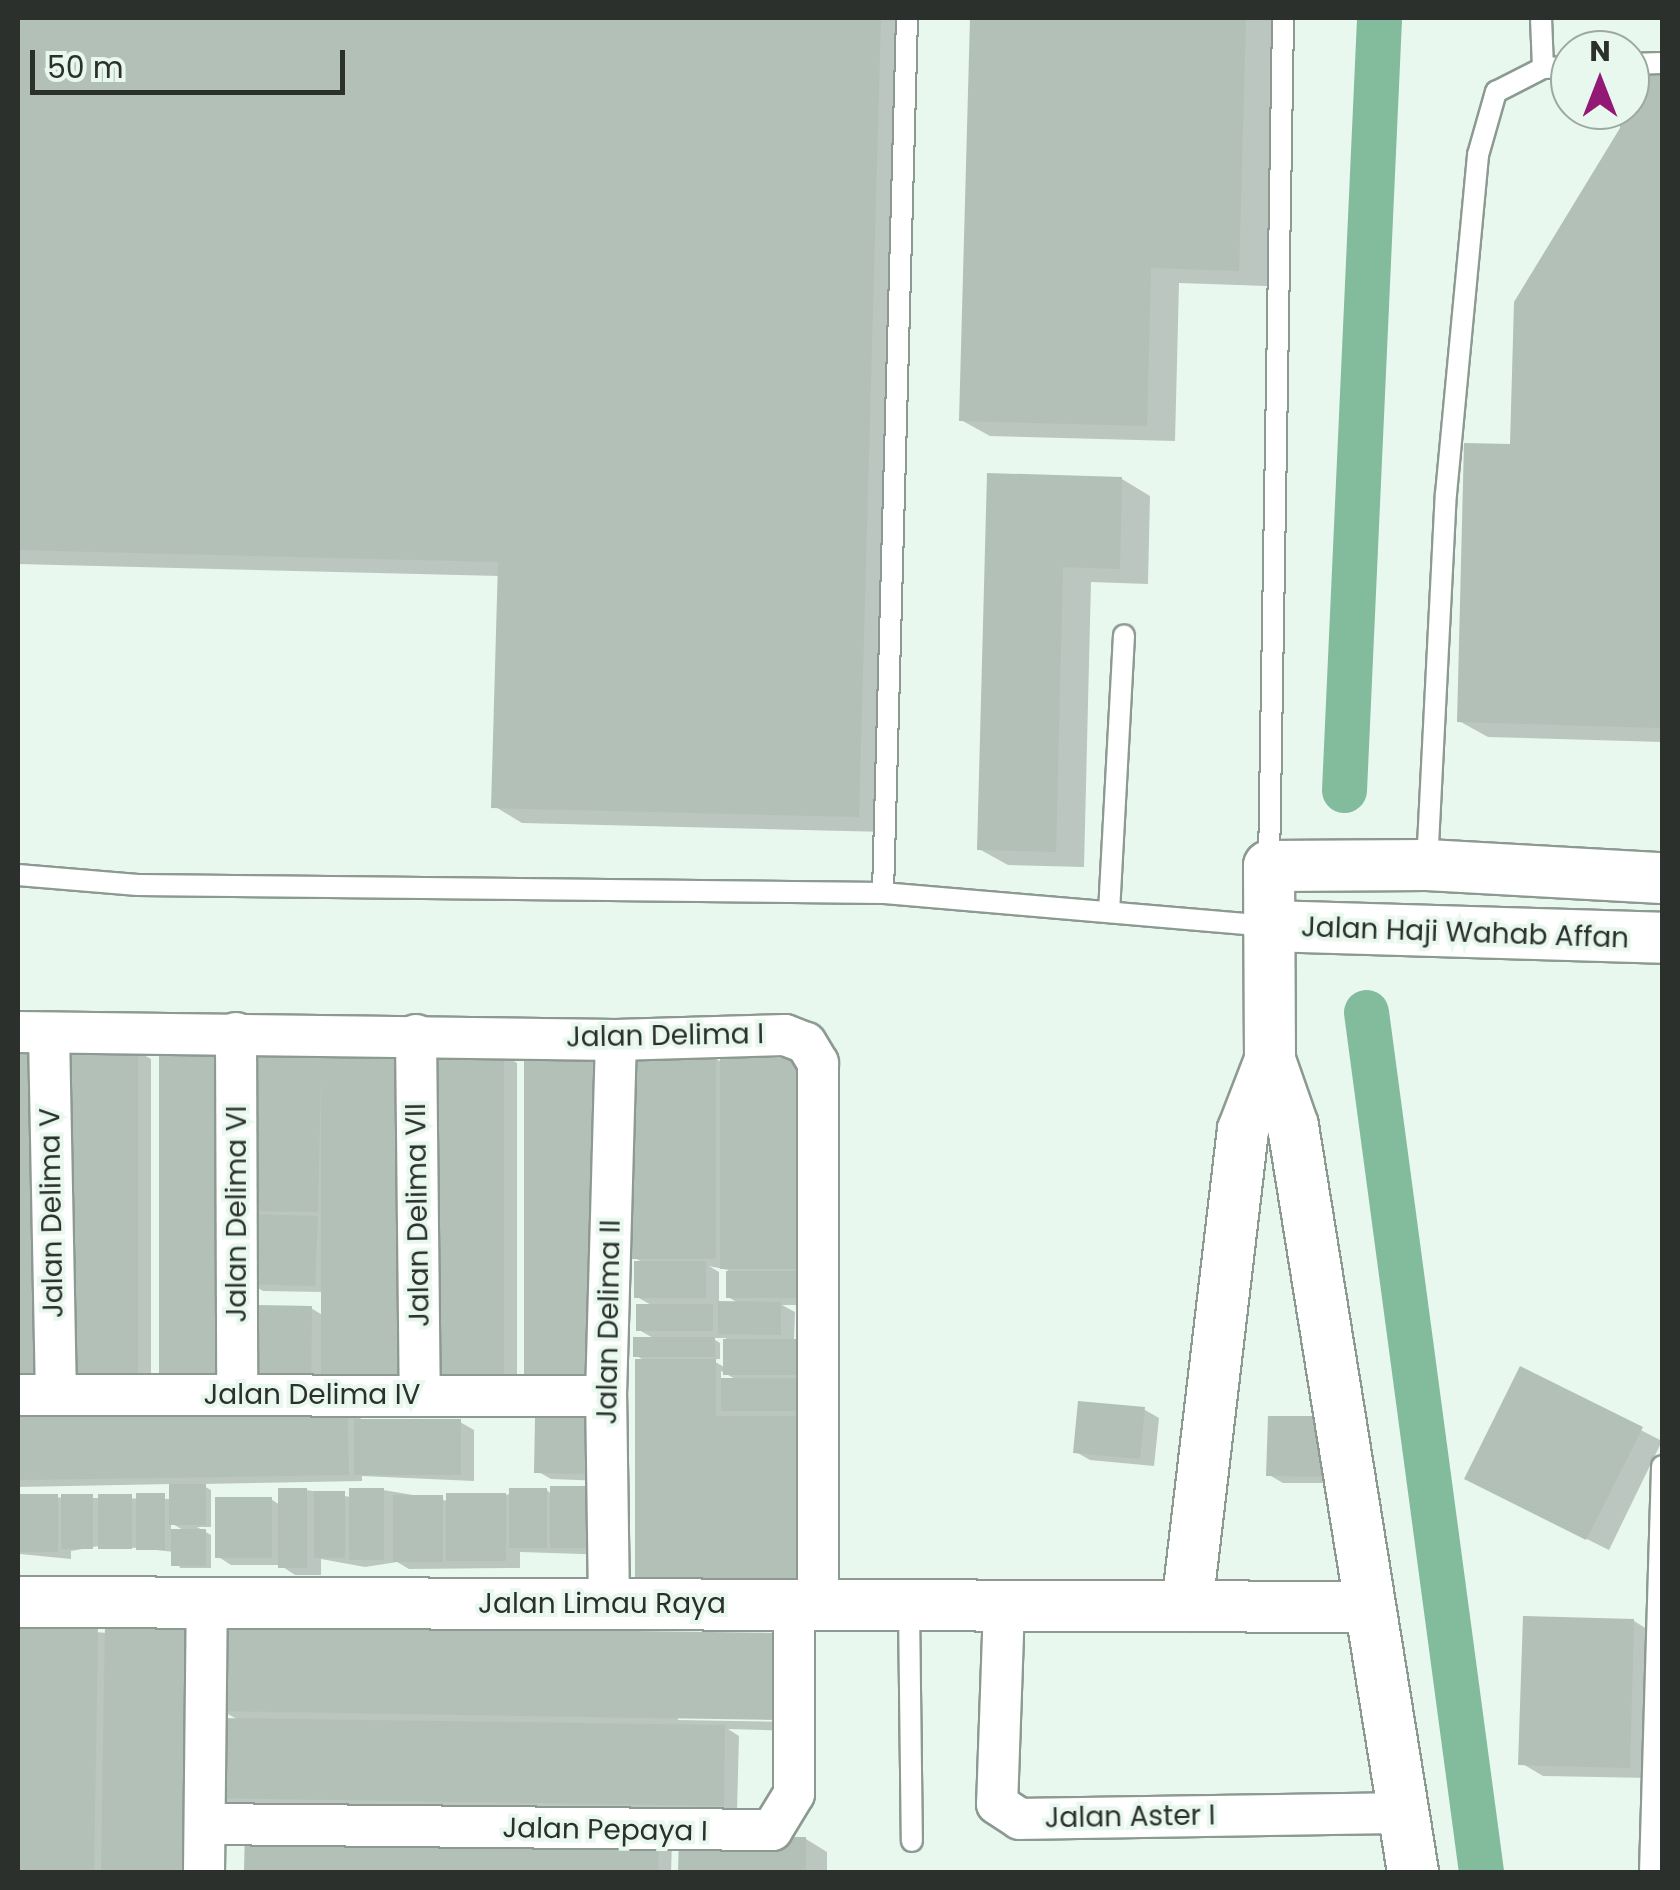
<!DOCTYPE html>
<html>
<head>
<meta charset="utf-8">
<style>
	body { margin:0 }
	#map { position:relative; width:1680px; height:1890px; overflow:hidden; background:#e9f8ef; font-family:Poppins,sans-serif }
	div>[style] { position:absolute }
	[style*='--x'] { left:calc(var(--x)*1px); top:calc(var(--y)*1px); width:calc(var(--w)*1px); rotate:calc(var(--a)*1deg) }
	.shadow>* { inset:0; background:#0003 }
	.canal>* { height:45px; margin:-22.5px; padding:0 22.5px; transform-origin:22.5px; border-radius:22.5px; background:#83bb9d }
	.building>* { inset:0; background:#b2c0b8 }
	.roads { filter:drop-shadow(2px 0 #8c9a92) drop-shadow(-2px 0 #8c9a92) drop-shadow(0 2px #8c9a92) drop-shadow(0 -2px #8c9a92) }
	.service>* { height:20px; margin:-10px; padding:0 10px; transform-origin:10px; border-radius:10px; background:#fff }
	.minor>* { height:40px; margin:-20px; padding:0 20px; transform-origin:20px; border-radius:20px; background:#fff }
	.tertiary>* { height:50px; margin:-25px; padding:0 25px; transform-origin:25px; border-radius:25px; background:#fff }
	span { translate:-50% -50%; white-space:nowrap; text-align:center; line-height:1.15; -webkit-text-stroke:8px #e9f8ef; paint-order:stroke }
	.street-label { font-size:28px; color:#2b302d }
	.frame { position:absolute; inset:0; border:20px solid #2b302d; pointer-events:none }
	.north { position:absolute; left:1550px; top:30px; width:100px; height:100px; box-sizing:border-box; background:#e9f8ef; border:2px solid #9da8a1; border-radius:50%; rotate:0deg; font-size:28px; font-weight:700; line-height:40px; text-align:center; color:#2b302d }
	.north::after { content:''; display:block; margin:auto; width:35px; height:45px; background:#931975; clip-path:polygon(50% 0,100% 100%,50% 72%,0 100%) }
	.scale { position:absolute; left:30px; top:50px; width:315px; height:45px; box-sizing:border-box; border:5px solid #2b302d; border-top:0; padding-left:12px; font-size:30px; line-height:35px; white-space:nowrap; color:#2b302d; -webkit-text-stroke:8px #e9f8ef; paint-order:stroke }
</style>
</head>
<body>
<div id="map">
	<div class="shadow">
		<div style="clip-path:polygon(18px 18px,909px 18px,887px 832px,522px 823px,494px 806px,500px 576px,18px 564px)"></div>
		<div style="clip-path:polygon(972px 18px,1274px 18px,1267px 286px,1179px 283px,1175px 441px,990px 436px,961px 420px)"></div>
		<div style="clip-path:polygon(1662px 69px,1662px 742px,1488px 737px,1459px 721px,1512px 447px,1622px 129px,1623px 110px,1630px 110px)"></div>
		<div style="clip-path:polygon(990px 475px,1122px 479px,1150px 496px,1148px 584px,1091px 582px,1084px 867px,1008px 865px,979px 849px)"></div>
		<div style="clip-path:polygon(18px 1043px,48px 1393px,18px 1393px)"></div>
		<div style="clip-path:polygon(evenodd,320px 1043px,361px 1422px,460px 1422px,474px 1430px,474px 1481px,362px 1476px,362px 1481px,200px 1484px,211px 1490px,211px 1527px,197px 1527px,211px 1535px,211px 1568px,180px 1568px,174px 1552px,138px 1548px,99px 1546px,71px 1551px,71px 1559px,20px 1554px,18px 1559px,18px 1497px,171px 1499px,171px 1484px,18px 1487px,18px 1404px,281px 1400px,311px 1308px,324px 1316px,324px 1292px,263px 1291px,249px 1283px,176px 1388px,320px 1043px,171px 1523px,185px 1531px,171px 1531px,171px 1523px)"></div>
		<div style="clip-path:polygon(137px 1051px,151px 1059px,151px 1388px,71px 1380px)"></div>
		<div style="clip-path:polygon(503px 1055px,517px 1063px,517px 1391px,450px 1391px)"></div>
		<div style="clip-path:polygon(evenodd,715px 1058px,723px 1063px,812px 1305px,782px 1305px,795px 1312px,794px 1341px,810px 1350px,810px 1381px,797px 1381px,810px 1389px,810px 1418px,652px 1592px,647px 1362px,635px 1355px,655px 1339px,639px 1330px,653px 1306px,637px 1297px,644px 1263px,633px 1257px,715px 1058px,709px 1266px,728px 1270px,728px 1297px,740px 1304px,719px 1304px,719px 1272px,709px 1266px,715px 1058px,712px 1338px,726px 1338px,726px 1368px,710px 1359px,720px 1359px,720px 1343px,712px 1338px,715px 1058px,721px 1371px,739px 1381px,721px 1381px,721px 1371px)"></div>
		<div style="clip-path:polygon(1522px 1369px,1662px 1441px,1609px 1550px,1488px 1490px)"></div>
		<div style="clip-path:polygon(1145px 1410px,1159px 1418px,1154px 1466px,1090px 1460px,1076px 1452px)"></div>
		<div style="clip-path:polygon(1270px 1418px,1342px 1483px,1283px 1483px,1269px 1475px)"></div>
		<div style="clip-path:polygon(537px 1420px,603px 1481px,551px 1479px,537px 1471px)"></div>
		<div style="clip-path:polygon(306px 1490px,351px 1497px,383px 1490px,449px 1501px,547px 1490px,613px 1555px,520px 1552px,520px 1568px,409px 1569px,397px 1562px,365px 1567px,321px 1559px,321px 1575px,295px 1575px,280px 1565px,231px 1565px,217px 1556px,271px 1499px,280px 1505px)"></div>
		<div style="clip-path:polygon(1634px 1621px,1655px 1634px,1651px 1778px,1543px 1776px,1521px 1763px)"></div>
		<div style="clip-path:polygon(evenodd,18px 1626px,107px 1633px,775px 1635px,796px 1731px,728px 1729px,739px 1736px,737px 1812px,229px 1805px,212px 1794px,210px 1872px,18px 1872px,18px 1626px,220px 1710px,239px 1720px,220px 1720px,220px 1710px,18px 1626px,678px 1715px,787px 1717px,787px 1722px,678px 1720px,678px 1715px)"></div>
		<div style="clip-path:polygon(247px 1828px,672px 1843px,671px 1872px,247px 1872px)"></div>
		<div style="clip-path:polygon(681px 1838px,806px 1839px,827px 1852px,827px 1872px,681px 1872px)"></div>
	</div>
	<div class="canal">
		<div style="--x:1344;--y:790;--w:773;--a:-87.4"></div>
		<div style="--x:1366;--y:1012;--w:868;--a:82.38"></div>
	</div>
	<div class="building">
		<div style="clip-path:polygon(18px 18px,881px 18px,859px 817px,491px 808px,498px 562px,18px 550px)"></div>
		<div style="clip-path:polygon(970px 18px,1246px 18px,1239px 271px,1151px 268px,1147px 426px,959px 421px)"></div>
		<div style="clip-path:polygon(1630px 65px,1662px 66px,1662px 728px,1457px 722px,1464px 443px,1510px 444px,1514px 302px,1620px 128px,1620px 110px,1630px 110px)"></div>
		<div style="clip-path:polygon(987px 473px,1122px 477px,1120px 569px,1063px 567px,1056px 852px,977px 850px)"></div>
		<div style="clip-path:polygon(18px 1040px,35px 1040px,35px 1387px,18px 1387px)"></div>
		<div style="clip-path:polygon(243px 1040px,409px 1051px,409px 1390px,321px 1390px,321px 1076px,318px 1212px,240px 1211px)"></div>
		<div style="clip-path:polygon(524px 1047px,598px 1047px,598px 1387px,524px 1387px)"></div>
		<div style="clip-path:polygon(69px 1049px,138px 1049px,138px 1381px,69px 1381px)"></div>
		<div style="clip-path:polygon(159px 1049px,228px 1049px,228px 1382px,159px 1382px)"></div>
		<div style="clip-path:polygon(433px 1053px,504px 1053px,504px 1384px,433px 1384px)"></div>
		<div style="clip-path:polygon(631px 1055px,716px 1055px,716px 1259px,631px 1259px)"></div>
		<div style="clip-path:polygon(720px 1058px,799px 1058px,799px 1269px,720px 1269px)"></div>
		<div style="clip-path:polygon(248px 1214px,318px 1216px,315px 1286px,247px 1284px)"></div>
		<div style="clip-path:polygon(634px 1261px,706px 1261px,706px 1298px,634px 1298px)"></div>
		<div style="clip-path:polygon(726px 1271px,798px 1271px,798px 1298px,726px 1298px)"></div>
		<div style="clip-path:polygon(718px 1301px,781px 1302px,781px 1335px,718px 1334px)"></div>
		<div style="clip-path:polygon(636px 1304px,713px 1304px,713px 1331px,636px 1331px)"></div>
		<div style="clip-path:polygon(258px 1305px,312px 1306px,311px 1389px,258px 1389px)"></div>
		<div style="clip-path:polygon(633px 1337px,715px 1337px,715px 1357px,633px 1357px)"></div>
		<div style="clip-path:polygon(723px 1339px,796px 1339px,796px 1375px,723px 1375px)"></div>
		<div style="clip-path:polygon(635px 1359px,716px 1359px,716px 1416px,800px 1416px,800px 1585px,635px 1585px)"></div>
		<div style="clip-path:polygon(1520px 1366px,1643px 1427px,1586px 1540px,1464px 1479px)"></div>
		<div style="clip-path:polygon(721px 1378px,797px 1378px,797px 1411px,721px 1411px)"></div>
		<div style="clip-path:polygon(347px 1396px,349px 1475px,18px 1480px,18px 1402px)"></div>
		<div style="clip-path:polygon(1078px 1401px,1145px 1407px,1140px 1459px,1073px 1453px)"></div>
		<div style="clip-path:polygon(1268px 1416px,1329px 1416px,1329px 1477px,1266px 1476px)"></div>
		<div style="clip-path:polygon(535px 1418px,591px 1418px,590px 1474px,534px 1473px)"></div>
		<div style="clip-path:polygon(354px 1419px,461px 1419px,461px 1475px,354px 1475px)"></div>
		<div style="clip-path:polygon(169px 1484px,206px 1484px,206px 1525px,169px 1525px)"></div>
		<div style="clip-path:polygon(550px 1486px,600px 1486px,600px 1548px,550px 1548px)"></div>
		<div style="clip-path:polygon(278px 1488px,307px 1488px,307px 1568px,278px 1568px)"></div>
		<div style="clip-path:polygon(349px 1488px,384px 1488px,384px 1560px,349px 1560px)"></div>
		<div style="clip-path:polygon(509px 1488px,547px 1488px,547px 1548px,509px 1548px)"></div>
		<div style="clip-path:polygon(314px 1491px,345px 1491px,345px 1558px,314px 1558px)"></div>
		<div style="clip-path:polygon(136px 1493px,165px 1493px,165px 1550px,136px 1550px)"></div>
		<div style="clip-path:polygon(446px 1493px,506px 1493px,506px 1561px,446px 1561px)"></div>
		<div style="clip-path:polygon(18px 1494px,58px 1494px,58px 1552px,18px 1552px)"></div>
		<div style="clip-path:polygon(61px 1494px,93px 1494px,93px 1549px,61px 1549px)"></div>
		<div style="clip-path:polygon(98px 1494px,132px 1494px,132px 1549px,98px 1549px)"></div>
		<div style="clip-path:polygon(393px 1495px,443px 1495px,443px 1562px,393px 1562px)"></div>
		<div style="clip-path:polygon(215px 1497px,272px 1497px,272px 1558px,215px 1558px)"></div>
		<div style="clip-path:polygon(171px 1529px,206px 1529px,206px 1566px,171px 1566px)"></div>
		<div style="clip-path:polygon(1523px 1616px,1634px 1619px,1630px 1768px,1518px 1765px)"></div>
		<div style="clip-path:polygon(18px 1623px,98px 1625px,94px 1872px,18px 1872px)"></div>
		<div style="clip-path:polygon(105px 1625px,200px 1625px,197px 1872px,101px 1872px)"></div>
		<div style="clip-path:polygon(218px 1625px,776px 1633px,775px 1720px,217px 1711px)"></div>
		<div style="clip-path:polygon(214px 1718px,725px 1725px,724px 1806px,213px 1798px)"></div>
		<div style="clip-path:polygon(245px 1826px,659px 1832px,658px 1872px,244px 1872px)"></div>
		<div style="clip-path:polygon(679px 1836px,806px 1837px,806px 1872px,678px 1872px)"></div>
	</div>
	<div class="roads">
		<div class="service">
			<div style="--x:1541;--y:18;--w:50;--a:87.7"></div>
			<div style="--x:1630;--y:64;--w:32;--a:-2"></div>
			<div style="--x:1269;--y:864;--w:846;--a:-89.05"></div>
			<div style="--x:1427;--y:865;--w:371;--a:-87.1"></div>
			<div style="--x:1446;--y:494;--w:341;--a:-84.6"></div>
			<div style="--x:1478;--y:155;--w:66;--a:-74.1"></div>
			<div style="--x:1496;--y:92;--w:53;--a:-27.1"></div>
			<div style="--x:1543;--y:68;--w:27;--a:-2"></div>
			<div style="--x:18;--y:875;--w:120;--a:4.8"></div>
			<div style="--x:138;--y:885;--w:745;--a:0.62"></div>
			<div style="--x:883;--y:893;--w:386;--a:4.9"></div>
			<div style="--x:883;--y:893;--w:875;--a:-88.43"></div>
			<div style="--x:1109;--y:912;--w:277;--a:-86.9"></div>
			<div style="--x:909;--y:1607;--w:234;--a:89.3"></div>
			<div style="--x:1650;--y:1872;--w:406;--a:-88.3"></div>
		</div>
		<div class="minor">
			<div style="--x:18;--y:1032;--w:598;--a:0.77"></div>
			<div style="--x:616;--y:1040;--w:169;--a:-1.7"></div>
			<div style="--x:785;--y:1035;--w:22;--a:21"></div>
			<div style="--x:806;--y:1043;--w:23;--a:59"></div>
			<div style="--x:818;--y:1063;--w:542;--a:90"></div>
			<div style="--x:49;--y:1033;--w:361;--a:88.9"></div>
			<div style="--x:236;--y:1033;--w:362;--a:89.8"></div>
			<div style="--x:416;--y:1035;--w:361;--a:89.4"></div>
			<div style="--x:18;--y:1395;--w:588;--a:0.1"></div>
			<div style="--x:609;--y:1604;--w:208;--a:-90.8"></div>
			<div style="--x:606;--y:1396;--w:356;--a:-88.4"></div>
			<div style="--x:1004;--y:1606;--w:198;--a:92"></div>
			<div style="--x:997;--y:1804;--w:27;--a:33"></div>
			<div style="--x:1020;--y:1819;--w:386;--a:-0.9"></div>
			<div style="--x:205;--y:1824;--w:567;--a:0.61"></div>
			<div style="--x:772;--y:1830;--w:42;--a:-58.6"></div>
			<div style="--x:794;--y:1794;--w:189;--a:-90"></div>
			<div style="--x:204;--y:1872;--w:269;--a:-89.4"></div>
		</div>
		<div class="tertiary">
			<div style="--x:1268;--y:926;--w:394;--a:1.7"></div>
			<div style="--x:18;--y:1602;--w:1349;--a:0.21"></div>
			<div style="--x:1187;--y:1606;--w:479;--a:-83.3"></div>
			<div style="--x:1243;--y:1130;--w:75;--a:-68.9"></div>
			<div style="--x:1413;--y:1872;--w:756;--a:-99.14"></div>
			<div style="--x:1293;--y:1126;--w:70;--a:-109.2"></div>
			<div style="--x:1270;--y:1060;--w:194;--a:-90.3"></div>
			<div style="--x:1269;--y:866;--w:158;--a:-0.4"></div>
			<div style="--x:1427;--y:865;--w:235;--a:3.2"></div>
		</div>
	</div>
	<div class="street-label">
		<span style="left:1465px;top:933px;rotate:2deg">Jalan Haji Wahab Affan</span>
		<span style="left:665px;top:1036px;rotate:-1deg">Jalan Delima I</span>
		<span style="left:52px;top:1213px;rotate:-91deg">Jalan Delima V</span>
		<span style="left:237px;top:1214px;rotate:-90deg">Jalan Delima VI</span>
		<span style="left:418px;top:1215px;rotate:-91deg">Jalan Delima VII</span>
		<span style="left:609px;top:1322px;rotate:-89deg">Jalan Delima II</span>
		<span style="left:312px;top:1395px">Jalan Delima IV</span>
		<span style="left:602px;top:1604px">Jalan Limau Raya</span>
		<span style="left:1130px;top:1817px;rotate:-1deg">Jalan Aster I</span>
		<span style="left:605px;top:1830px;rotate:1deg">Jalan Pepaya I</span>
	</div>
	<div class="frame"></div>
	<div class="north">N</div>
	<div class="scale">50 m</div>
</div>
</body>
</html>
